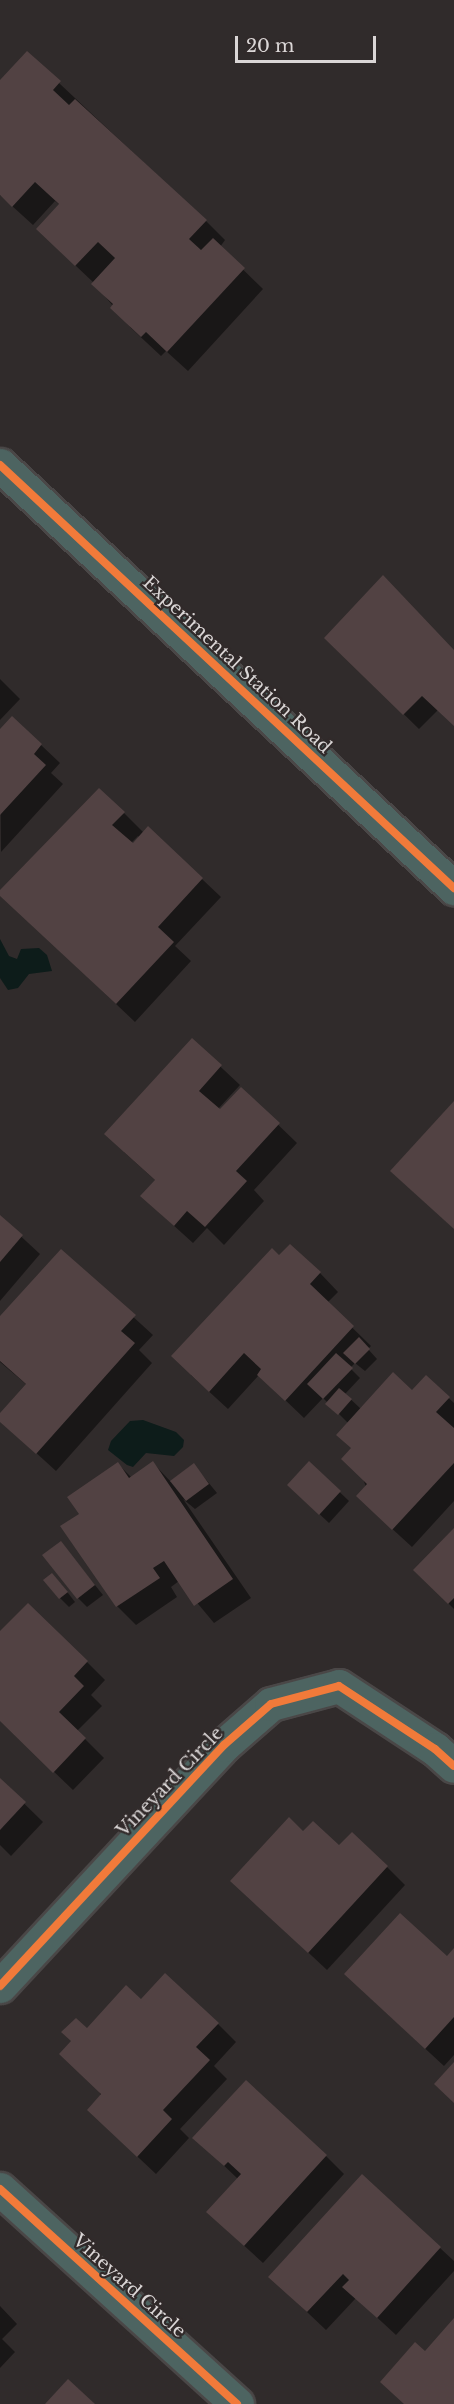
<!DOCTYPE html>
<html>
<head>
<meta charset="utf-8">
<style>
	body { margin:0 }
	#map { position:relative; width:454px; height:2404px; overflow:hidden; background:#302b2b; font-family:"Libre Baskerville",serif }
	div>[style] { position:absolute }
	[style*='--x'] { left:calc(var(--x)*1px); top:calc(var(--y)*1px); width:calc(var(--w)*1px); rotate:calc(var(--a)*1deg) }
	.water>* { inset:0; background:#0d1c1a }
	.shadow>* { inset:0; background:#0007 }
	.building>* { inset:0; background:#524243 }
	.roads { filter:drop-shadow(2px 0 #4a4747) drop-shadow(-2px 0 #4a4747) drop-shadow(0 2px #4a4747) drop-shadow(0 -2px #4a4747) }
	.street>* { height:33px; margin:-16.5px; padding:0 16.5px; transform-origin:16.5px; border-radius:16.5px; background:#4d6461 }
	.cycleway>* { height:8px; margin:-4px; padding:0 4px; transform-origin:4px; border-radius:4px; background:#f17a3a }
	span { translate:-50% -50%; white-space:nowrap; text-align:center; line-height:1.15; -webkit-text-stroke:4.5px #312a2a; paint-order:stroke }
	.street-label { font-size:18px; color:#dad6d6 }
	.scale { position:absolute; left:235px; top:36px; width:141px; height:27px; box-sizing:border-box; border:3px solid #dad6d6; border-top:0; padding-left:8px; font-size:18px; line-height:21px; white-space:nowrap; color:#dad6d6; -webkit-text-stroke:4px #312a2a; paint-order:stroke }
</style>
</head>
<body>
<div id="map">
	<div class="water">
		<div style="clip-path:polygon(0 939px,9px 956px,17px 959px,21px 949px,39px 948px,47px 955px,52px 971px,29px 974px,18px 988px,8px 990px,0 978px)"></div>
		<div style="clip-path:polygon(143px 1420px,176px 1432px,184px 1440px,183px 1447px,174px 1456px,146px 1453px,133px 1467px,127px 1465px,108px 1450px,111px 1441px,130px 1421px)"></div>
	</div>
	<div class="shadow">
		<div style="clip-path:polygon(27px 53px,206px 221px,225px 240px,220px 247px,263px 289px,188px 371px,166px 351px,161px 356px,131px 328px,94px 283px,57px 248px,60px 205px,55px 201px,33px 225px,0 195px,0 82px)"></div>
		<div style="clip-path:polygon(326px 638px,454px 651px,454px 725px,438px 710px,419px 729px)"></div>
		<div style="clip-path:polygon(0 679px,20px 699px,0 720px)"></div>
		<div style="clip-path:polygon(0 731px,41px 745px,60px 763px,51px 773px,63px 784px,1px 852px)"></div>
		<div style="clip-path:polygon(evenodd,124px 813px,144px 833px,148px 828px,221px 897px,175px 946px,191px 961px,135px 1022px,0 894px,124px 813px,138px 836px,140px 838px,133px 845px,131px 843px,138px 836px)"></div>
		<div style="clip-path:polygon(192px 1040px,240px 1085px,218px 1109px,220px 1111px,241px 1089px,297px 1143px,254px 1190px,264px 1201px,224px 1245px,207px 1228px,193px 1243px,161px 1214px,156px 1181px,124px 1152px)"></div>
		<div style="clip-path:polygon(0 1217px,40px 1254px,0 1301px)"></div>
		<div style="clip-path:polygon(61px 1251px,153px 1335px,139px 1350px,152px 1363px,56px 1471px,0 1420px,27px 1385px,0 1362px,0 1319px)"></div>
		<div style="clip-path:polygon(279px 1257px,320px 1273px,338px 1292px,327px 1303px,371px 1346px,368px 1349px,377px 1359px,365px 1371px,355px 1363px,350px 1368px,360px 1378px,345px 1394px,361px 1409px,412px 1392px,426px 1377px,454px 1403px,454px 1501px,412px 1547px,376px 1514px,352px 1449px,348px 1423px,323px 1398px,304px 1418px,259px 1375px,228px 1409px,191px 1375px)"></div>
		<div style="clip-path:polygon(153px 1463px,171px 1482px,194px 1465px,217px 1493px,195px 1509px,183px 1499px,251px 1598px,214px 1623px,179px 1581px,171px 1587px,177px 1597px,136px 1625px,117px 1606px,62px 1527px,81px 1514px,118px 1464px,132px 1478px)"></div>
		<div style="clip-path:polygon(309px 1463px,349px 1501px,329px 1523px,298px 1494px)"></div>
		<div style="clip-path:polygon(454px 1530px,454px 1609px,415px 1570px)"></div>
		<div style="clip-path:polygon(61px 1543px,103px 1595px,87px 1607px,78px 1598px)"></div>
		<div style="clip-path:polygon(61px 1584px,75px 1602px,69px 1607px,60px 1598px)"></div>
		<div style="clip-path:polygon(0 1633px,87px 1662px,105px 1680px,91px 1695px,102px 1706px,77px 1731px,104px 1758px,73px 1790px,0 1720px)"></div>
		<div style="clip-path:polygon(0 1780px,43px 1822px,11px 1856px,0 1845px)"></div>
		<div style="clip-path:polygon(303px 1833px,387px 1867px,405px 1885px,327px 1970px,251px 1899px)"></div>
		<div style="clip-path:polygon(454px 1950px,454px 2055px,444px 2066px,364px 1992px,447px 1958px)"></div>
		<div style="clip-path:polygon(141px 2001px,218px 2024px,236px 2042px,214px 2066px,227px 2079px,180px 2129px,189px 2138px,156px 2174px,107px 2128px,87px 2030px)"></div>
		<div style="clip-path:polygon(195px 2138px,326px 2156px,344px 2174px,263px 2263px,227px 2230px,238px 2179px)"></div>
		<div style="clip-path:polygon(440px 2248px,454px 2261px,454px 2271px,396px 2335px,356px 2298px,326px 2330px,270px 2277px)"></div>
		<div style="clip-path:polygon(0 2306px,17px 2324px,2px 2339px,15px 2352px,0 2368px)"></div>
	</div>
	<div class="building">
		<div style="clip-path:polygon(27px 51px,61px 81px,53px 90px,69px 105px,75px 99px,207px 220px,189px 239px,201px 250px,213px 238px,245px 268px,167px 352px,146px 332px,141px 337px,110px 308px,113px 304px,91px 284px,115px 258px,98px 242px,75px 266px,36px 229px,59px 204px,35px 182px,12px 207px,0 195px,0 80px)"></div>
		<div style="clip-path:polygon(383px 575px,454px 650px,454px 726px,422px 696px,403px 715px,324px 638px)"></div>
		<div style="clip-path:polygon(12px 716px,42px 744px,34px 754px,46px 765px,0 815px,0 729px)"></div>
		<div style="clip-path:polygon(99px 788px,125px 812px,112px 825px,133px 843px,148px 826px,203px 878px,158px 927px,174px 942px,116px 1004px,0 896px,0 890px)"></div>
		<div style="clip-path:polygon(192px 1038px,222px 1065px,199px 1091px,220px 1109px,241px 1087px,280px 1123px,236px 1171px,247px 1181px,205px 1227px,187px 1211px,174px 1226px,140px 1196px,155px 1180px,104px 1134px)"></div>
		<div style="clip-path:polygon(454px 1101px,454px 1229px,390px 1171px)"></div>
		<div style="clip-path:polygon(0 1215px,23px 1235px,0 1262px)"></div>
		<div style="clip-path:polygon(290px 1244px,321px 1272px,310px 1284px,354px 1326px,285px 1401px,257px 1375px,261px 1369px,244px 1353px,209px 1392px,171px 1356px,272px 1248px,279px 1255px)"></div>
		<div style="clip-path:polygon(61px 1249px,136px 1315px,121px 1331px,135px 1343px,36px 1454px,0 1422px,0 1413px,26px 1384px,0 1361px,0 1316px)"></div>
		<div style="clip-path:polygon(359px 1337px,370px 1349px,355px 1364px,343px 1353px)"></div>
		<div style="clip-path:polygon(336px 1353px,353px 1368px,323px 1399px,307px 1384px)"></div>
		<div style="clip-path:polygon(393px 1372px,412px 1390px,426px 1375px,450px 1397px,436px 1412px,454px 1428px,454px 1463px,392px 1530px,356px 1496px,367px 1484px,341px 1459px,351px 1448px,336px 1435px)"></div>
		<div style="clip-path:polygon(339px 1388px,352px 1399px,338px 1415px,325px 1404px)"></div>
		<div style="clip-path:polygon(153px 1461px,233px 1579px,194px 1606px,164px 1561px,153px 1568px,160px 1578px,116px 1607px,60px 1526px,79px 1514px,67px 1497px,118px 1462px,129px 1478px)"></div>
		<div style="clip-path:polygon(309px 1461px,341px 1491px,319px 1515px,287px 1485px)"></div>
		<div style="clip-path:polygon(194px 1463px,209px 1484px,186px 1501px,170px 1481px)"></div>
		<div style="clip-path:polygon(454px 1528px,454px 1598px,448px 1604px,413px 1570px)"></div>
		<div style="clip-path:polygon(61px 1541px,95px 1585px,77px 1599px,42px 1555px)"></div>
		<div style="clip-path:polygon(52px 1573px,68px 1592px,59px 1599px,43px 1580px)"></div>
		<div style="clip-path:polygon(28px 1603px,88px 1661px,74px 1676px,84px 1686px,59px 1712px,86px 1738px,53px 1773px,0 1721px,0 1631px)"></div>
		<div style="clip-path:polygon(0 1778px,26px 1802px,0 1830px)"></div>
		<div style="clip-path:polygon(289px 1817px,303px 1831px,313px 1821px,339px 1845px,352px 1832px,388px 1866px,308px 1953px,230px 1881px)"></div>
		<div style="clip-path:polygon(400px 1913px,447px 1956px,454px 1948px,454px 2017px,425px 2049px,344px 1974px)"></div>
		<div style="clip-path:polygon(165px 1973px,219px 2023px,196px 2047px,210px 2060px,163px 2110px,172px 2119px,137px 2157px,87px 2110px,101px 2094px,59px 2054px,71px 2041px,61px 2032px,76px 2018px,87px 2028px,126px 1985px,141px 1999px)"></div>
		<div style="clip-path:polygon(454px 2062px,454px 2103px,434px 2084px)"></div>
		<div style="clip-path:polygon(246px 2080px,327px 2155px,244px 2246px,206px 2212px,241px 2174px,228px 2162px,224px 2166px,192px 2138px)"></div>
		<div style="clip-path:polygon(362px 2174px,441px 2247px,377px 2318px,342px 2287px,349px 2280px,343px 2274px,307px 2312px,268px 2277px)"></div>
		<div style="clip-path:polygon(454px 2318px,454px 2404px,404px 2404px,380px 2382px,415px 2342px,425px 2351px)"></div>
		<div style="clip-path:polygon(68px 2379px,95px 2404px,45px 2404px)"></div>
	</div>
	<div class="roads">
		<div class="street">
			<div style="--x:0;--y:465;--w:621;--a:42.98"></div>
			<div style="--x:0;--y:1986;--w:329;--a:-47.1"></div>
			<div style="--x:224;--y:1745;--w:62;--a:-41.1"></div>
			<div style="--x:271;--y:1704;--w:70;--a:-14.8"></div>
			<div style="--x:339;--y:1686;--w:115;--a:33.3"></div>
			<div style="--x:435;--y:1749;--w:25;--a:42"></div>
			<div style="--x:0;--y:2189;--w:320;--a:42.2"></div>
		</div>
	</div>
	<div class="cycleway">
		<div style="--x:0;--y:465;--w:621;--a:42.98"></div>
		<div style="--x:0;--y:1986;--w:329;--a:-47.1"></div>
		<div style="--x:224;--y:1745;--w:62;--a:-41.1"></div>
		<div style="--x:271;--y:1704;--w:70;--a:-14.8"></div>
		<div style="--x:339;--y:1686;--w:115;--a:33.3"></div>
		<div style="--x:435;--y:1749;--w:25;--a:42"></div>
		<div style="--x:0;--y:2189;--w:320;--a:42.2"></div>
	</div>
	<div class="street-label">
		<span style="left:237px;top:665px;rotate:43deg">Experimental Station Road</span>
		<span style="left:170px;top:1782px;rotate:-46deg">Vineyard Circle</span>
		<span style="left:129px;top:2286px;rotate:42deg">Vineyard Circle</span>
	</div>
	<div class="scale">20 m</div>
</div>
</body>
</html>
